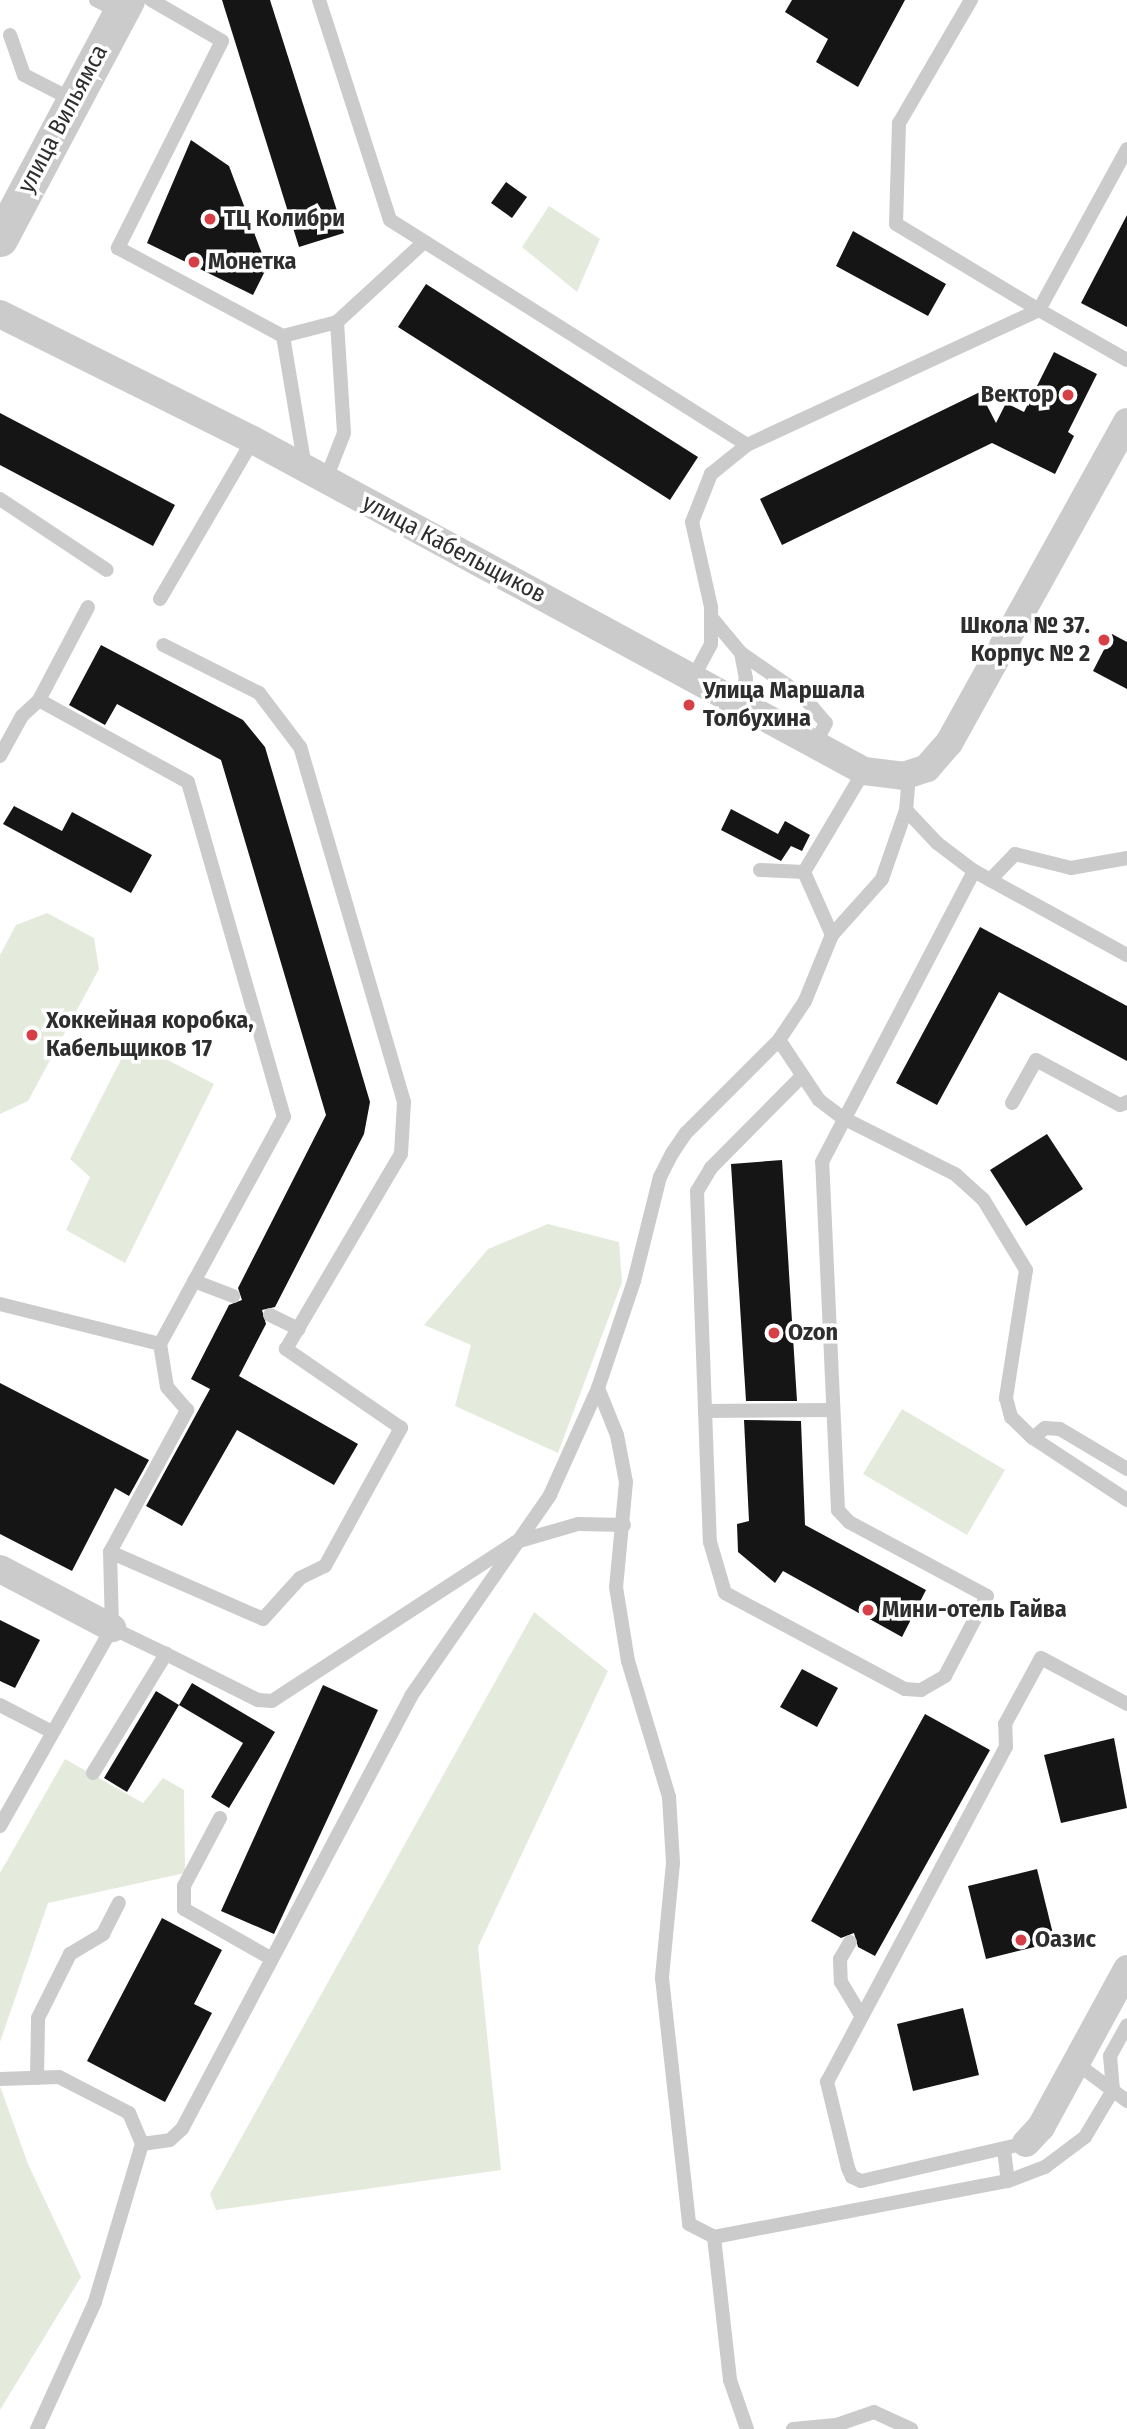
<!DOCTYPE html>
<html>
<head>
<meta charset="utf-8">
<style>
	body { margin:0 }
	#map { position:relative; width:1127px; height:2429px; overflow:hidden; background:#fff; font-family:"Fira Sans Condensed",sans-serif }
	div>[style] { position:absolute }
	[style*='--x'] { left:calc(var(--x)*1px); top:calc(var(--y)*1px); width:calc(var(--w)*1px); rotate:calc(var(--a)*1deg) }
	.green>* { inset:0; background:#e4ebdd }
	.building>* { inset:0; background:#151515 }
	.service>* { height:14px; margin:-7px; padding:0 7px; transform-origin:7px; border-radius:7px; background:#cbcbcb }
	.minor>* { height:28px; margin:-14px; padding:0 14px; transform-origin:14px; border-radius:14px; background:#cbcbcb }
	.tertiary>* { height:35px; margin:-17.5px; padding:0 17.5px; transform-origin:17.5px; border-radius:17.5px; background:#cbcbcb }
	.dots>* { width:19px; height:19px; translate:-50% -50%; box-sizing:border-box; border:4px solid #fff; border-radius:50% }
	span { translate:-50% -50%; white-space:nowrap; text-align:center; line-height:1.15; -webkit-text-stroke:7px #fff; paint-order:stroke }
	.street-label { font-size:24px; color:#2e2e2e }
	.poi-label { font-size:24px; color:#2e2e2e; font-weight:700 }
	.left { translate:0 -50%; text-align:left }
	.right { translate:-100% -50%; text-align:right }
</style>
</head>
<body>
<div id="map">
	<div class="green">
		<div style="clip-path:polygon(549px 206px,600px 239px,577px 292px,522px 247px)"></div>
		<div style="clip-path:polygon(47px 913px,94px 938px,99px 969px,28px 1101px,0 1114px,0 955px,16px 925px)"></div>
		<div style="clip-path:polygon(139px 1045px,214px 1084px,125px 1263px,66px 1230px,90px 1177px,70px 1159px,127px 1048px)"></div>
		<div style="clip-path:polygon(548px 1224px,619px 1242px,622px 1282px,558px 1453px,455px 1406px,471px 1345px,424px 1325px,488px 1249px)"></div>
		<div style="clip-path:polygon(902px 1409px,1005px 1470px,967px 1535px,863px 1474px)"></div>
		<div style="clip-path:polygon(534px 1612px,608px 1671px,478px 1947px,501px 2170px,216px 2210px,210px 2194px)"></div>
		<div style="clip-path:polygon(65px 1759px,143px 1803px,163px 1778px,184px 1790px,185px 1873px,48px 1903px,0 2042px,0 1873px)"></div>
		<div style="clip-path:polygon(0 2086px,28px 2164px,81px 2277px,0 2410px)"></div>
	</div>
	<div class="building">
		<div style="clip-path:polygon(222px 0,270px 0,344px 233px,299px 247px)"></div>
		<div style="clip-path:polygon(792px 0,905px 0,858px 87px,816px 62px,828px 39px,785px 12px)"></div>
		<div style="clip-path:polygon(191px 140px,229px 166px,267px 267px,253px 295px,147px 243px)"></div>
		<div style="clip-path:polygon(506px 182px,527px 197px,512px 218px,491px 203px)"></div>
		<div style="clip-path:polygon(1127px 215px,1127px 327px,1081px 303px)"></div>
		<div style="clip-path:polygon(853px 231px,946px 284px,928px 316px,836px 266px)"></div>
		<div style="clip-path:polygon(426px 284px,698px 457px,670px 500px,398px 327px)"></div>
		<div style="clip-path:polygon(1054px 352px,1097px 374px,1068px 432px,1074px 436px,1055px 474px,992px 443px,782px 545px,760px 499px,980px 392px,996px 423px,1006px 403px,1024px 412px)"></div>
		<div style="clip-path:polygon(0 413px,175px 505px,153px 546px,0 465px)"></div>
		<div style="clip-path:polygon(1112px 634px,1127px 642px,1127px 689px,1093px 671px)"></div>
		<div style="clip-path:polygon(101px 645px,243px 720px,265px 747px,370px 1102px,364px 1134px,275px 1307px,262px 1310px,266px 1324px,239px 1376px,358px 1444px,334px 1485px,237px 1430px,182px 1526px,146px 1506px,210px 1389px,191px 1379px,229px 1305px,242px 1300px,238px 1288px,326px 1115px,221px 760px,117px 704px,105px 725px,69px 705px)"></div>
		<div style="clip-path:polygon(14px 806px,62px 831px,72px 812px,152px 855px,131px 893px,3px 824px)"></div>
		<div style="clip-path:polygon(731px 809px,778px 834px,785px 821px,810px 835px,802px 851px,791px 846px,781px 861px,721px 830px)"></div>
		<div style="clip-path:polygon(980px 927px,1127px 1006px,1127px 1061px,999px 992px,937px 1105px,896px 1083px)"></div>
		<div style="clip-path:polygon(1047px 1134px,1083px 1189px,1026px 1226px,990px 1170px)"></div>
		<div style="clip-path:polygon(782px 1160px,797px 1401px,746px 1401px,731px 1164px)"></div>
		<div style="clip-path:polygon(0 1383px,149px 1460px,129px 1496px,115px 1488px,72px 1571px,0 1534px)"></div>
		<div style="clip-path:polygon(744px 1420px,801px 1421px,805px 1525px,926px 1590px,902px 1637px,783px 1571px,775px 1583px,738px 1552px,737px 1524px,749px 1521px)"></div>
		<div style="clip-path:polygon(0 1620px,40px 1640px,15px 1688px,0 1681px)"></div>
		<div style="clip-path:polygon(802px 1669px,838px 1688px,817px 1727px,780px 1707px)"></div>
		<div style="clip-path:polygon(192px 1683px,275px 1732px,229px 1808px,211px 1797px,243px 1743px,179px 1705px)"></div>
		<div style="clip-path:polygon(323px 1685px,378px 1710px,274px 1934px,221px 1911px)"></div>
		<div style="clip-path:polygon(156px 1691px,179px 1705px,127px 1792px,104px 1778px)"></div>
		<div style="clip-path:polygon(925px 1714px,990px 1750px,875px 1956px,858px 1947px,854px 1933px,841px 1938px,811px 1921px)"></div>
		<div style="clip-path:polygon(1114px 1738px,1127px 1808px,1061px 1823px,1044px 1755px)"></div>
		<div style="clip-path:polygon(1037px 1869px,1055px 1942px,986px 1959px,968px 1886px)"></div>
		<div style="clip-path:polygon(162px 1918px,222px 1950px,194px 2004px,212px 2013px,165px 2102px,87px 2061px)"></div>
		<div style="clip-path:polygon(963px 2008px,979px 2075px,913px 2091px,897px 2024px)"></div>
	</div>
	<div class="service">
		<div style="--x:96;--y:0;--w:27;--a:27"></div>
		<div style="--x:151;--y:0;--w:82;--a:30"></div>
		<div style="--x:222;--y:41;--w:232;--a:116.7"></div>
		<div style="--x:118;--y:248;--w:187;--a:28.1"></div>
		<div style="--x:283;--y:336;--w:134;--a:80.5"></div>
		<div style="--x:319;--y:0;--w:231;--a:72.1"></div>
		<div style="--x:390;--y:220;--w:422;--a:32.2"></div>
		<div style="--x:747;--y:445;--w:322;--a:-24.8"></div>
		<div style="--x:971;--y:0;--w:143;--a:120.3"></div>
		<div style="--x:899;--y:123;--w:101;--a:91.7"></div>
		<div style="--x:896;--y:224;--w:167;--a:31"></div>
		<div style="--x:10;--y:35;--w:42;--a:70.7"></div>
		<div style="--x:24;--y:75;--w:55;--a:27"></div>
		<div style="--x:1127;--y:149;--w:183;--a:118.7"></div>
		<div style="--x:1039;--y:310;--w:101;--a:29.6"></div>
		<div style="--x:283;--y:336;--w:56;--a:-14.5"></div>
		<div style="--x:337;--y:322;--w:118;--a:-42.6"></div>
		<div style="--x:326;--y:479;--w:49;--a:-68.6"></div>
		<div style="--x:344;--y:433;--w:111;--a:-93.6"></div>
		<div style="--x:0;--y:499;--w:128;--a:33.6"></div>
		<div style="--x:160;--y:599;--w:184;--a:-59.7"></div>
		<div style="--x:711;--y:617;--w:47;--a:50.2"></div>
		<div style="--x:741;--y:653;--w:26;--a:79"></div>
		<div style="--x:746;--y:679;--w:25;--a:111"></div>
		<div style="--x:741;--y:653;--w:75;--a:34.7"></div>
		<div style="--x:803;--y:696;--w:35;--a:50"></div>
		<div style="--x:826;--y:723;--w:24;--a:118"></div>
		<div style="--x:693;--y:678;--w:38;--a:-62"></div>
		<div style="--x:711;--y:644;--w:37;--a:-90"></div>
		<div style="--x:711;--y:607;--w:87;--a:-102.6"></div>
		<div style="--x:692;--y:522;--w:52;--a:-68.4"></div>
		<div style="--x:711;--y:474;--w:46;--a:-38.9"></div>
		<div style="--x:0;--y:756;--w:46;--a:-61.2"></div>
		<div style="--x:22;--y:716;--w:23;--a:-43"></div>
		<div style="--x:909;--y:776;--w:34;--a:95"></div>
		<div style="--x:906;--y:810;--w:45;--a:46.8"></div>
		<div style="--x:937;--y:843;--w:46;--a:37.1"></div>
		<div style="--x:974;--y:871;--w:175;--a:28.8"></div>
		<div style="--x:760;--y:870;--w:44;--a:2.6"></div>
		<div style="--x:804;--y:872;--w:117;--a:-59.3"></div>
		<div style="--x:804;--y:872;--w:69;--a:66"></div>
		<div style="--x:990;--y:880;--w:36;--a:-46"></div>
		<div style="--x:1015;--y:854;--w:58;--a:14"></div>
		<div style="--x:1071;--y:868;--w:57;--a:-10.1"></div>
		<div style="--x:779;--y:1040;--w:72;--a:56.3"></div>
		<div style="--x:819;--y:1100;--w:30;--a:37"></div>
		<div style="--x:843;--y:1118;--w:125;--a:26.6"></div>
		<div style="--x:955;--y:1174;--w:38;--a:42"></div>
		<div style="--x:983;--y:1199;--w:83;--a:58.8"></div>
		<div style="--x:1026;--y:1270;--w:130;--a:98.9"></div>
		<div style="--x:1006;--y:1398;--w:20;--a:75"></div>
		<div style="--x:1011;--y:1417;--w:30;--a:44"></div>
		<div style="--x:1033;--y:1438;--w:113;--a:33.4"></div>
		<div style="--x:800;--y:1078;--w:127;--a:134.7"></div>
		<div style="--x:711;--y:1168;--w:27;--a:121"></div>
		<div style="--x:697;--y:1191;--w:351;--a:87.9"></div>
		<div style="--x:710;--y:1542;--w:53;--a:73.6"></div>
		<div style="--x:725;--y:1593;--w:204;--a:28.1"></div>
		<div style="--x:905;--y:1689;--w:16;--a:4"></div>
		<div style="--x:921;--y:1690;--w:28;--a:-30"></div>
		<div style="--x:945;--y:1676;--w:90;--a:-62.3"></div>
		<div style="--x:987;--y:1596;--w:157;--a:-151.8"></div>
		<div style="--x:849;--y:1522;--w:16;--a:-133"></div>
		<div style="--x:838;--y:1510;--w:348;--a:-92.6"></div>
		<div style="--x:822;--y:1162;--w:328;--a:-62.4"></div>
		<div style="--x:1012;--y:1103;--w:49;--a:-60.8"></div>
		<div style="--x:1036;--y:1060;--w:95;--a:28.2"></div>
		<div style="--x:1120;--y:1105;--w:8;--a:-23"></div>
		<div style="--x:194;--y:1281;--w:42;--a:21"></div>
		<div style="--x:0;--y:1304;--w:165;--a:14"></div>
		<div style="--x:160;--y:1344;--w:259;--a:-61.4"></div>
		<div style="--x:284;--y:1117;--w:348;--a:-106"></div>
		<div style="--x:188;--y:782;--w:170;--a:-151.2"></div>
		<div style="--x:39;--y:700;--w:105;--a:-62.2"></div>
		<div style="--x:270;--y:1315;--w:32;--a:26"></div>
		<div style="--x:598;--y:1388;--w:51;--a:68"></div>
		<div style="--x:617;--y:1435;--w:48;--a:79.2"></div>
		<div style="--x:626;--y:1482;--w:105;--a:95.4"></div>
		<div style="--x:616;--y:1587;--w:75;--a:80.8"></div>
		<div style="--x:628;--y:1661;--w:142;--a:73.2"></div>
		<div style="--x:669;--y:1797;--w:66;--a:86.5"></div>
		<div style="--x:673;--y:1863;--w:116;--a:95.5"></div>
		<div style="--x:662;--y:1978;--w:247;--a:83.7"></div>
		<div style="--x:689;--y:2224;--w:28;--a:27"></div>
		<div style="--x:714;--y:2237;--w:299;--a:-10.8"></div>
		<div style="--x:1008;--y:2181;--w:40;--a:-21"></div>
		<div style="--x:1045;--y:2167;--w:50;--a:-36.9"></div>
		<div style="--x:1085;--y:2137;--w:55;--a:-59.2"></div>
		<div style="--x:1113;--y:2090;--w:34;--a:-95"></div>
		<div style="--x:1110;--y:2056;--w:35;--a:-61"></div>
		<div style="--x:705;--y:1411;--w:127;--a:-0.5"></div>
		<div style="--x:1033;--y:1438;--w:16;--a:-40"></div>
		<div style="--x:1045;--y:1428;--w:15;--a:4"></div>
		<div style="--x:1060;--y:1429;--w:78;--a:30.8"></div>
		<div style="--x:110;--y:1552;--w:167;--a:23.6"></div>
		<div style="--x:263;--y:1619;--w:55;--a:-47.9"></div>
		<div style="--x:300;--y:1578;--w:28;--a:-26"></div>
		<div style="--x:325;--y:1566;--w:158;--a:-61.2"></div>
		<div style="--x:401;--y:1428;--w:140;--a:-145.5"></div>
		<div style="--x:286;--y:1349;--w:226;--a:-59.5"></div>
		<div style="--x:401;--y:1154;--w:52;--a:-86.7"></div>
		<div style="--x:404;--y:1102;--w:370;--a:-106.3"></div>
		<div style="--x:300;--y:747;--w:68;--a:-127.2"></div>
		<div style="--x:259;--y:693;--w:107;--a:-153.4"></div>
		<div style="--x:166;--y:1654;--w:103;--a:26.6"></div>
		<div style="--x:258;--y:1700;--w:14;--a:4"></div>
		<div style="--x:272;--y:1701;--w:291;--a:-33.1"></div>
		<div style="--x:516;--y:1542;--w:65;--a:-16.2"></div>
		<div style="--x:578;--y:1524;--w:46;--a:1.2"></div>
		<div style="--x:0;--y:1705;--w:59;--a:27.4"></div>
		<div style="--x:93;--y:1773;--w:140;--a:-58.5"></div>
		<div style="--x:166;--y:1654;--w:60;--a:-154.3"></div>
		<div style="--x:220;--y:1818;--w:77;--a:117.9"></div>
		<div style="--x:184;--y:1886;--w:23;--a:90"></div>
		<div style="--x:184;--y:1909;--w:101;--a:29.6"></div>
		<div style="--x:0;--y:1826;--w:227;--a:-60.5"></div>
		<div style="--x:112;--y:1628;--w:76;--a:-91.5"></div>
		<div style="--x:110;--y:1552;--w:162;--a:-61.5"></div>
		<div style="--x:187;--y:1410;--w:30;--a:-131"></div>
		<div style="--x:167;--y:1387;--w:44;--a:-99.2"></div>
		<div style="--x:850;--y:1942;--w:20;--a:120"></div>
		<div style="--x:840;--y:1959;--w:23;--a:88"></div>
		<div style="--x:841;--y:1982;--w:39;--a:59"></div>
		<div style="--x:1076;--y:2063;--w:64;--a:36.7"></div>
		<div style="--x:37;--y:2078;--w:60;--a:-89"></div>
		<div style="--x:38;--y:2018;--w:72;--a:-63.4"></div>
		<div style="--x:70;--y:1954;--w:39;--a:-31"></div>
		<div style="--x:103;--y:1934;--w:35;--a:-63"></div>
		<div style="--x:0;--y:2079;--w:59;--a:-1.9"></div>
		<div style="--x:59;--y:2077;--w:79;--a:27.2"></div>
		<div style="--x:129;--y:2113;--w:34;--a:67"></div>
		<div style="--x:142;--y:2144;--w:165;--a:106.6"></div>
		<div style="--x:95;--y:2302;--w:140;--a:114.5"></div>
		<div style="--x:1026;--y:2143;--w:169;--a:167"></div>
		<div style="--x:861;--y:2181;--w:10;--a:-156"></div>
		<div style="--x:852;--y:2177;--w:10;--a:-114"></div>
		<div style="--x:848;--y:2168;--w:89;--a:-103.7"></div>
		<div style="--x:827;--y:2082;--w:380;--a:-61.9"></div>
		<div style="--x:1006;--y:1747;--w:23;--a:-92"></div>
		<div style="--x:1005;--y:1724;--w:75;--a:-61.4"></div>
		<div style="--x:1041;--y:1658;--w:98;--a:28.1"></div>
		<div style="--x:142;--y:2144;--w:28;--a:-8"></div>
		<div style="--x:170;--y:2140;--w:16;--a:-43"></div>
		<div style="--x:182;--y:2129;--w:490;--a:-62.1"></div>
		<div style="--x:411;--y:1696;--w:244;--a:-55.3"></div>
		<div style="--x:550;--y:1495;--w:117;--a:-65.8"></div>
		<div style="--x:598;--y:1388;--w:113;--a:-71.4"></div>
		<div style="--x:634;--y:1281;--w:107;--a:-76"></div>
		<div style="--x:660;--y:1177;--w:28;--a:-63"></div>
		<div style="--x:673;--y:1152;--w:23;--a:-56"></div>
		<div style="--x:686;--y:1133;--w:132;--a:-45"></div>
		<div style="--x:779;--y:1040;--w:47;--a:-56.3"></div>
		<div style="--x:805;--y:1001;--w:71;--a:-67.8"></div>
		<div style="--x:832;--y:935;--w:75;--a:-48.2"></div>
		<div style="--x:882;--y:879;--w:73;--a:-70.8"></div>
		<div style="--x:1004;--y:2150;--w:31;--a:83"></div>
		<div style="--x:714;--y:2237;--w:144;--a:83.6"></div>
		<div style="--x:730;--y:2380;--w:52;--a:70.9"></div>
		<div style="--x:793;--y:2429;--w:43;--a:-5.3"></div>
		<div style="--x:836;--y:2425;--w:40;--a:-18.9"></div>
		<div style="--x:874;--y:2412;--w:41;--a:24.7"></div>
	</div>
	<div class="minor">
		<div style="--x:0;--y:314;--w:283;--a:26.5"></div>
		<div style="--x:253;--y:440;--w:695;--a:28.45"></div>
		<div style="--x:864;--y:771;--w:39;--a:7"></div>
		<div style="--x:903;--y:776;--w:25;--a:-18"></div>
		<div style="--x:927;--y:768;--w:33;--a:-49"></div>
		<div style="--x:949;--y:743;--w:367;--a:-61"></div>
		<div style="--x:0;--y:1569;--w:127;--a:27.8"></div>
		<div style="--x:1026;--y:2143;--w:22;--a:-47"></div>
		<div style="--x:1041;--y:2127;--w:180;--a:-61.4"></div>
	</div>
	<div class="tertiary">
		<div style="--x:0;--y:239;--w:271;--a:-62"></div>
	</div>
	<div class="dots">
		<div style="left:210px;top:219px;background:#d73f47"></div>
		<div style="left:194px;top:262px;background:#d73f47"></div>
		<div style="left:1068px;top:395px;background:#d73f47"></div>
		<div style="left:1104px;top:640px;background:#d73f47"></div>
		<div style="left:689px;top:705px;background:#d73f47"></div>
		<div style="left:32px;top:1035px;background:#d73f47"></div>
		<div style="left:774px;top:1333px;background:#d73f47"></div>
		<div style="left:868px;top:1610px;background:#d73f47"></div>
		<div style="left:1021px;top:1940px;background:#d73f47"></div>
	</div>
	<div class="street-label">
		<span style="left:63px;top:119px;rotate:-62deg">улица Вильямса</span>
		<span style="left:454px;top:549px;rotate:28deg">улица Кабельщиков</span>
	</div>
	<div class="poi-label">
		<span class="left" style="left:224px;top:219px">ТЦ Колибри</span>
		<span class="left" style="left:208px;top:262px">Монетка</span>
		<span class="right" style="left:1054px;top:395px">Вектор</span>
		<span class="right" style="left:1090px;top:640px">Школа № 37.<br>Корпус № 2</span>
		<span class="left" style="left:703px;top:705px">Улица Маршала<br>Толбухина</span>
		<span class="left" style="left:46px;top:1035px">Хоккейная коробка,<br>Кабельщиков 17</span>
		<span class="left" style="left:788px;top:1333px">Ozon</span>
		<span class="left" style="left:882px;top:1610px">Мини-отель Гайва</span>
		<span class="left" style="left:1035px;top:1940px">Оазис</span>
	</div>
</div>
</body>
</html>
